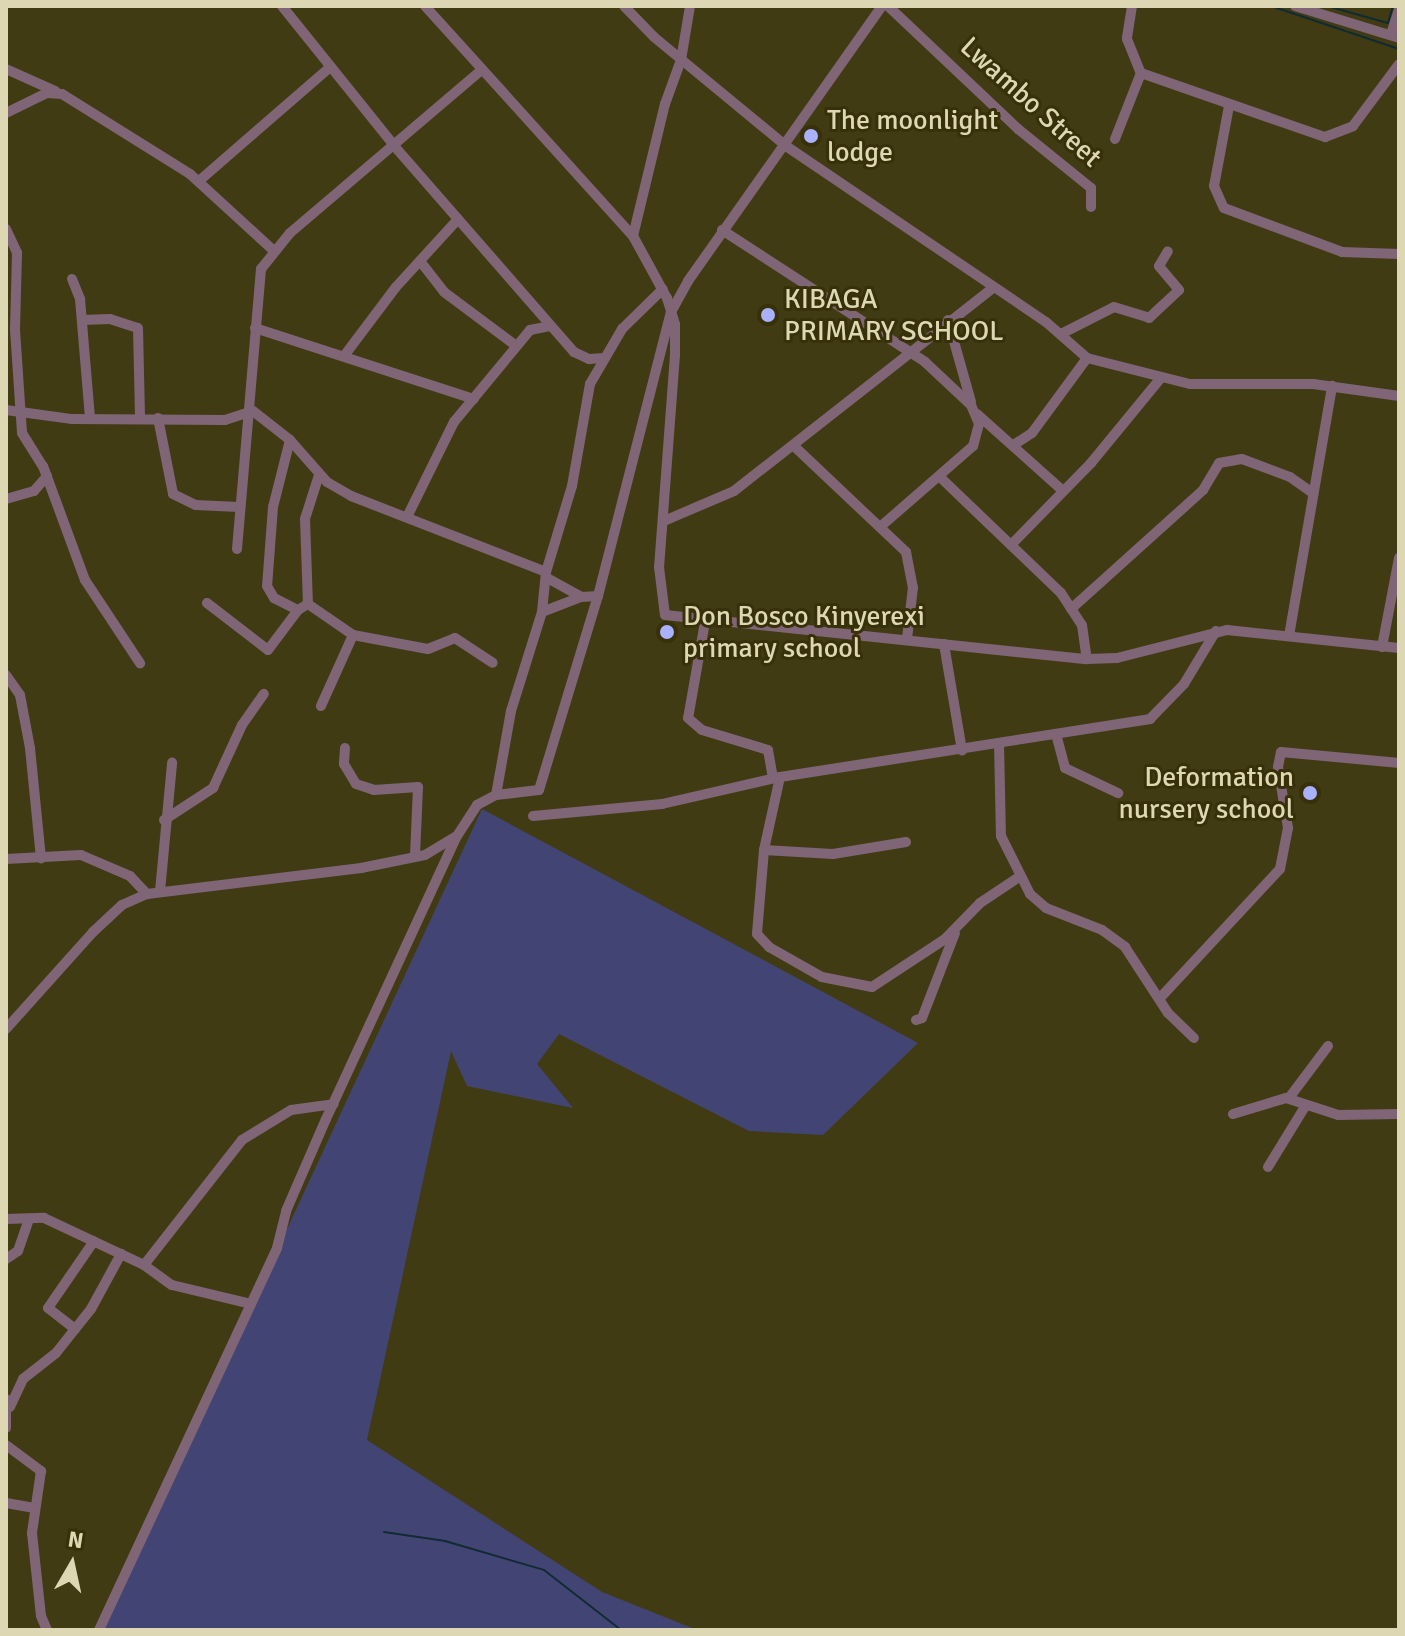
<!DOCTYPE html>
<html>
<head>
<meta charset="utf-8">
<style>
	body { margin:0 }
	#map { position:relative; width:1405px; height:1636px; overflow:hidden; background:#413b14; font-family:Signika,sans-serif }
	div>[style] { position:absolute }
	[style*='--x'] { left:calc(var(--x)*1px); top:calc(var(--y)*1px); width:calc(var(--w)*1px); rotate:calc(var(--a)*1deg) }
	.green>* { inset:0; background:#424574 }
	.stream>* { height:2px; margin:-1px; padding:0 1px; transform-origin:1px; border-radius:1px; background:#102b33 }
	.minor>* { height:10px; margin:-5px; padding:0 5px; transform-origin:5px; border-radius:5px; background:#7f6576 }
	.dots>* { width:22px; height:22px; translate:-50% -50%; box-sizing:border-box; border:4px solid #373009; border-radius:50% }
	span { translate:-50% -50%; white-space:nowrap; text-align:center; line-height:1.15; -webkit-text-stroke:6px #373009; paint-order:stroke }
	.street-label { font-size:28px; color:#ddd7b4 }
	.poi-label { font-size:28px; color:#ddd7b4 }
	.left { translate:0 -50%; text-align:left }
	.right { translate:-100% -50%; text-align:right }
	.frame { position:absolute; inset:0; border:8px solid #ddd7b4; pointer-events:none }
	.north { position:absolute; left:32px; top:1524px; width:80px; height:80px; -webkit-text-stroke:6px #373009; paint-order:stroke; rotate:9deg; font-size:22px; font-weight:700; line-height:32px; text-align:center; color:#ddd7b4 }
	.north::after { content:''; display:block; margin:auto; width:28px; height:36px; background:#ddd7b4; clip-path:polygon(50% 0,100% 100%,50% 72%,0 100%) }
</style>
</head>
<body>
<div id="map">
	<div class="green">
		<div style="clip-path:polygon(482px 809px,918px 1043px,823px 1135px,749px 1131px,559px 1034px,537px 1064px,573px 1108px,467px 1086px,451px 1051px,367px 1440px,602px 1592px,697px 1630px,101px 1630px)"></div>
	</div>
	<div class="stream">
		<div style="--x:1271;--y:6;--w:135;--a:18.6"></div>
		<div style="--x:1327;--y:6;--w:63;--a:15.6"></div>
		<div style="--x:1388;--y:23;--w:18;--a:-74"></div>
		<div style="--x:384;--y:1532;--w:62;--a:8.4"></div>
		<div style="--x:445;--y:1541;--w:103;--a:16.3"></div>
		<div style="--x:544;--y:1570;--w:98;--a:37.9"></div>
	</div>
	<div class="minor">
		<div style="--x:282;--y:6;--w:182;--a:51.2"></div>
		<div style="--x:396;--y:148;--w:271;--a:48.9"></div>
		<div style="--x:574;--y:352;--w:17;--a:25"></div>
		<div style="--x:589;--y:359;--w:16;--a:-4"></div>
		<div style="--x:425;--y:6;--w:310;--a:47.9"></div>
		<div style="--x:633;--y:236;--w:71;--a:61.3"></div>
		<div style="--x:667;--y:298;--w:28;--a:73"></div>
		<div style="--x:675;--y:325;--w:30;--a:90"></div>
		<div style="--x:675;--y:355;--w:213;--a:94.3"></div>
		<div style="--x:659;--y:567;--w:48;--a:82.9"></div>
		<div style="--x:665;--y:615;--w:424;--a:6"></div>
		<div style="--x:1087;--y:659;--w:30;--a:-2"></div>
		<div style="--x:1117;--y:658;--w:114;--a:-14.3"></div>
		<div style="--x:1227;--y:630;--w:173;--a:6"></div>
		<div style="--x:624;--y:6;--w:43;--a:45.9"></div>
		<div style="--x:654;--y:37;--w:171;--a:39.5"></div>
		<div style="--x:786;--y:146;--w:314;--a:34.1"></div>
		<div style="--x:1046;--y:322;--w:55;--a:41.3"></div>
		<div style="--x:1087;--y:358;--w:106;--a:14.2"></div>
		<div style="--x:1190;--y:384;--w:123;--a:0"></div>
		<div style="--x:1313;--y:384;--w:87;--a:7.9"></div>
		<div style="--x:888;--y:6;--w:179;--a:43.4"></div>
		<div style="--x:1018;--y:129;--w:94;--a:38.9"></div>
		<div style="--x:1091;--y:188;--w:19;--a:90"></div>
		<div style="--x:1132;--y:6;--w:33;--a:99"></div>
		<div style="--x:1127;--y:39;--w:37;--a:68"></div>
		<div style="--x:1141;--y:73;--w:195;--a:19.2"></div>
		<div style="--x:1325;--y:137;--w:30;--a:-21"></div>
		<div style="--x:1353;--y:126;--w:77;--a:-53.4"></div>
		<div style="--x:1295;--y:6;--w:109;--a:17.1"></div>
		<div style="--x:1391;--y:34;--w:25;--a:-72"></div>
		<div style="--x:6;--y:69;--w:54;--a:24.2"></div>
		<div style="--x:1229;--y:106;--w:81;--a:100.6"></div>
		<div style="--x:1214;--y:186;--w:24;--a:66"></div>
		<div style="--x:1224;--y:208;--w:126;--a:20.4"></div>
		<div style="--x:1342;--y:252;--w:57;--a:2"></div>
		<div style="--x:6;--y:113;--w:46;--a:-26"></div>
		<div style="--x:47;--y:93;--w:15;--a:4"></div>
		<div style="--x:62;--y:94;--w:151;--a:32"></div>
		<div style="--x:190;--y:174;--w:113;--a:42.5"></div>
		<div style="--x:1115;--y:139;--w:71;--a:-68.5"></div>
		<div style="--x:199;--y:181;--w:172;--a:-41"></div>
		<div style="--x:6;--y:229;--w:26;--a:65"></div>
		<div style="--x:17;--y:253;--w:77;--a:91.5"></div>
		<div style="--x:15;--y:330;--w:103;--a:86.1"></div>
		<div style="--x:22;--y:433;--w:39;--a:58"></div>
		<div style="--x:43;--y:466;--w:121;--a:69.8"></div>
		<div style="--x:85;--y:580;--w:100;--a:56.5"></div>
		<div style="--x:722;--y:230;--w:242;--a:33"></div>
		<div style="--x:925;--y:362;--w:63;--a:43.1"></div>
		<div style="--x:971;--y:405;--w:21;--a:67"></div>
		<div style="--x:979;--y:424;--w:23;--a:105"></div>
		<div style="--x:973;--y:446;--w:123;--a:138.9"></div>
		<div style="--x:633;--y:236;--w:136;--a:-76.4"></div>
		<div style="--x:665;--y:104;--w:47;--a:-70"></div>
		<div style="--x:681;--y:60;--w:55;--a:-80.5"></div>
		<div style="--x:420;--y:261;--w:39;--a:52"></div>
		<div style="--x:444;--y:292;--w:89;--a:36.7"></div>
		<div style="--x:72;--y:279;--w:22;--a:68"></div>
		<div style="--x:80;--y:299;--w:118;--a:85.2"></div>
		<div style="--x:82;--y:320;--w:28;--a:-2"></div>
		<div style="--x:110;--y:319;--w:29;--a:18"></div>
		<div style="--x:138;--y:328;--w:88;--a:88.7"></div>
		<div style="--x:948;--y:320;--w:85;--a:74.3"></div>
		<div style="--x:255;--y:328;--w:230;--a:18"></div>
		<div style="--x:1061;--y:334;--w:59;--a:-27"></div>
		<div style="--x:1114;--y:307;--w:37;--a:17"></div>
		<div style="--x:1149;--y:318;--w:41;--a:-43"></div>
		<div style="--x:1179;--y:290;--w:31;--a:-130"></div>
		<div style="--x:1159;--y:266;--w:17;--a:-59"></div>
		<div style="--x:344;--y:356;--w:86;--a:-53"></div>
		<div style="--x:396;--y:287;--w:92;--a:-47.6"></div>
		<div style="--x:6;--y:410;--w:67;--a:7.8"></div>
		<div style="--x:72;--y:419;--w:153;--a:0.4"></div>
		<div style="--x:225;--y:420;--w:29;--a:-18"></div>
		<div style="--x:253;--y:411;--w:47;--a:38.1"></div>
		<div style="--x:290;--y:440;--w:56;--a:48.6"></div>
		<div style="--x:327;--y:482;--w:28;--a:30"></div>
		<div style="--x:351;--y:496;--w:209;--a:21.3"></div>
		<div style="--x:546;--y:572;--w:40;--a:95.7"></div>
		<div style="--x:542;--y:612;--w:104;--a:107.4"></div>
		<div style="--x:511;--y:711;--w:85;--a:100.1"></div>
		<div style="--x:977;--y:414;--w:114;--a:41.8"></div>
		<div style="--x:158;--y:418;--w:77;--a:78.8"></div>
		<div style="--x:173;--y:494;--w:25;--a:26"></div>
		<div style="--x:196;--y:505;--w:43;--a:2.7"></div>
		<div style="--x:290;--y:440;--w:69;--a:104.2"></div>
		<div style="--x:273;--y:507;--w:79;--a:94.3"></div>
		<div style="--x:267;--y:586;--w:14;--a:60"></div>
		<div style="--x:274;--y:598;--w:27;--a:27"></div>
		<div style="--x:298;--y:610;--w:12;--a:-31"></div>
		<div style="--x:1015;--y:444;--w:20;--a:-33"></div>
		<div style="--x:1032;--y:433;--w:93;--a:-53.7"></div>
		<div style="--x:795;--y:447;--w:153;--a:43.4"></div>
		<div style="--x:906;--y:552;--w:36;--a:79"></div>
		<div style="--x:913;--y:587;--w:52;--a:96.6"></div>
		<div style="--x:319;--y:475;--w:46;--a:107.7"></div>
		<div style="--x:305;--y:519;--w:85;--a:88"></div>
		<div style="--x:308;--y:604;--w:55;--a:34.6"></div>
		<div style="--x:353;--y:635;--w:78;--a:114.3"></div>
		<div style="--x:941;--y:478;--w:166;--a:43.8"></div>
		<div style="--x:1061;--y:593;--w:38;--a:57"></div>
		<div style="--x:1082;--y:625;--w:34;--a:82"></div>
		<div style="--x:6;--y:499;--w:29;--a:-16"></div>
		<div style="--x:34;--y:491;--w:20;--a:-49"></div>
		<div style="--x:407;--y:517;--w:106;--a:-63.7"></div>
		<div style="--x:454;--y:422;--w:119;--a:-50.4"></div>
		<div style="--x:530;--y:330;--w:20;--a:-11"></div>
		<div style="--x:664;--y:521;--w:76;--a:-23.2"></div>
		<div style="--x:734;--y:491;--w:329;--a:-38.1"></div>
		<div style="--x:1011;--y:545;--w:115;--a:-45.7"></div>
		<div style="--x:1091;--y:463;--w:109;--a:-50.6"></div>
		<div style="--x:237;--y:549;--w:281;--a:-85.1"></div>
		<div style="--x:261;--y:269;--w:46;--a:-51.1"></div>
		<div style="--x:290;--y:233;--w:248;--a:-40.4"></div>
		<div style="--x:546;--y:572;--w:90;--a:-73.2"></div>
		<div style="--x:572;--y:486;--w:104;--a:-80"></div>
		<div style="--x:590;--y:384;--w:64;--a:-59.8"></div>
		<div style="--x:622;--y:329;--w:57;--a:-44.3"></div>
		<div style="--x:549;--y:579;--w:37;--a:29"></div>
		<div style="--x:581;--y:597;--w:17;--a:-3"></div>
		<div style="--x:207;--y:603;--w:77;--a:37.6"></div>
		<div style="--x:268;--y:650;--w:50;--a:-53.1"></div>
		<div style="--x:1071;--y:609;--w:178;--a:-42"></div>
		<div style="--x:1203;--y:490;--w:31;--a:-59"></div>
		<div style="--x:1219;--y:463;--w:23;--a:-10"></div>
		<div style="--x:1242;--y:459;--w:51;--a:20.6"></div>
		<div style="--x:1290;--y:477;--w:28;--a:35"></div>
		<div style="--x:542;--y:612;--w:42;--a:-21"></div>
		<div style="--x:705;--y:622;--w:97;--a:100"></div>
		<div style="--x:688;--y:718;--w:18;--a:41"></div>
		<div style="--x:702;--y:730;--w:69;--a:16.9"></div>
		<div style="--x:768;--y:750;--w:28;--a:80"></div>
		<div style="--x:353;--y:635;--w:76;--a:10.6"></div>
		<div style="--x:428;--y:649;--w:29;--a:-22"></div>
		<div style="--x:455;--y:638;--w:45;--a:33.3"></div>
		<div style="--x:1289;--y:636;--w:254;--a:-80.2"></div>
		<div style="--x:944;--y:644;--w:108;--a:80.4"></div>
		<div style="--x:1382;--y:647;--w:91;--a:-79.2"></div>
		<div style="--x:6;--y:675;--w:24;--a:55"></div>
		<div style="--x:20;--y:695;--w:54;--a:79.3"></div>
		<div style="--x:30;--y:748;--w:111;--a:84.3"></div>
		<div style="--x:1056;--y:734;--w:35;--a:75"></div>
		<div style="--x:1065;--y:768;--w:59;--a:25.3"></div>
		<div style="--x:999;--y:743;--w:93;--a:88.8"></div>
		<div style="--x:1001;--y:836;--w:65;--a:63.4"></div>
		<div style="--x:1030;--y:894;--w:21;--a:41"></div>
		<div style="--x:1046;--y:908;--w:60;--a:21.4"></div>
		<div style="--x:1102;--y:930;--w:29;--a:36"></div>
		<div style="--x:1125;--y:947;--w:79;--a:56.9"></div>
		<div style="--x:1168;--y:1013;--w:36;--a:44"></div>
		<div style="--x:345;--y:748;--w:16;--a:94"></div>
		<div style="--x:344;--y:764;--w:23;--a:59"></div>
		<div style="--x:356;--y:784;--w:19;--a:18"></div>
		<div style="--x:374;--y:790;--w:44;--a:-3.9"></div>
		<div style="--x:418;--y:787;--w:69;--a:92.5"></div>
		<div style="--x:780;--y:777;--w:75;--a:102.4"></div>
		<div style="--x:764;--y:850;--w:84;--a:94.8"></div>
		<div style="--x:757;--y:934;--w:18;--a:47"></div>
		<div style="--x:769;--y:947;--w:61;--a:29.5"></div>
		<div style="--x:822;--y:977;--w:51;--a:11.3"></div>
		<div style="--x:872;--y:987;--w:87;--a:-33.3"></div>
		<div style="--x:945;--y:939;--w:50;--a:-45.8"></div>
		<div style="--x:980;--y:903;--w:47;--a:-33.7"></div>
		<div style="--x:533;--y:816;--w:130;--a:-5.3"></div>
		<div style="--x:662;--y:804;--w:121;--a:-12.9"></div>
		<div style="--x:780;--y:777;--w:375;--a:-8.9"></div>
		<div style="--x:1150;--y:719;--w:49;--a:-45.8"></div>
		<div style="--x:1184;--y:684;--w:62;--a:-58.9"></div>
		<div style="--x:164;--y:820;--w:59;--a:-33.1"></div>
		<div style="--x:213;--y:788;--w:69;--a:-65.3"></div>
		<div style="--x:242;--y:725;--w:38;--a:-55"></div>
		<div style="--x:764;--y:850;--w:69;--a:3.3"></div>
		<div style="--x:833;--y:854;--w:74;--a:-9.3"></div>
		<div style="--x:6;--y:859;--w:75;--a:-3.1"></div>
		<div style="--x:81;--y:855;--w:53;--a:23.2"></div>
		<div style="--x:130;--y:876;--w:25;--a:47"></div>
		<div style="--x:160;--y:891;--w:129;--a:-84.6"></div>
		<div style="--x:1160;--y:998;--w:176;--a:-47.1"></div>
		<div style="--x:1280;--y:869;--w:42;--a:-79"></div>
		<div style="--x:1288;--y:828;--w:62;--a:-99.3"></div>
		<div style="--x:1278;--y:767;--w:15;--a:-79"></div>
		<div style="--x:1281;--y:752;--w:119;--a:5.3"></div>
		<div style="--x:916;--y:1020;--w:6;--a:-18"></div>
		<div style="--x:922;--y:1018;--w:91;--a:-68.8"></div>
		<div style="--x:6;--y:1029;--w:130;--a:-48.1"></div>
		<div style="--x:93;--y:932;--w:40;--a:-43"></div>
		<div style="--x:122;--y:905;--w:27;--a:-24"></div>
		<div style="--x:147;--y:894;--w:216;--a:-6.9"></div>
		<div style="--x:361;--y:868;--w:65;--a:-11.5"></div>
		<div style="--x:425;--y:855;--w:37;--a:-31"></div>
		<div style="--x:457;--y:836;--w:37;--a:-57"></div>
		<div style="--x:477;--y:805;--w:21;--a:-28"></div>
		<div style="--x:496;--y:795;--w:43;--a:-6.6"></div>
		<div style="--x:539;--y:790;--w:203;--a:-73.1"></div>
		<div style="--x:598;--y:596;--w:293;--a:-75.6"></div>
		<div style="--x:671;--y:312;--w:35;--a:-61"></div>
		<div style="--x:688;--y:281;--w:337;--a:-54.8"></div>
		<div style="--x:1289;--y:1098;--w:65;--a:-53.1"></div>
		<div style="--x:1233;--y:1114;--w:55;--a:-16.8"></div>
		<div style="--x:1286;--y:1098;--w:55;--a:18.1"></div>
		<div style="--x:1338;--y:1115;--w:61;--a:-0.9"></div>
		<div style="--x:1268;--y:1167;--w:73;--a:-58.5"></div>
		<div style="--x:6;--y:1219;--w:38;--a:-2"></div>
		<div style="--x:44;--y:1218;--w:110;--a:25.2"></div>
		<div style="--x:144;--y:1265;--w:34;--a:36"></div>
		<div style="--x:172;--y:1285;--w:81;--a:13.5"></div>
		<div style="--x:6;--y:1259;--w:14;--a:-34"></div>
		<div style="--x:18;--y:1251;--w:34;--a:-71"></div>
		<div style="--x:144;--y:1265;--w:159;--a:-51.9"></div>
		<div style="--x:242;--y:1140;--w:57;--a:-31.5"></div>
		<div style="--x:291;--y:1110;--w:43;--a:-7.9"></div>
		<div style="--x:75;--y:1329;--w:34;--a:-142"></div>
		<div style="--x:48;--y:1308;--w:81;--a:-55.5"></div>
		<div style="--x:6;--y:1399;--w:29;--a:90"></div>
		<div style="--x:10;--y:1407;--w:31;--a:-65"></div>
		<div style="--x:23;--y:1379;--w:42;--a:-38.2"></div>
		<div style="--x:56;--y:1353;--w:56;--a:-51.5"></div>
		<div style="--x:91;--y:1309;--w:63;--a:-61.4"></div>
		<div style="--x:6;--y:1445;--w:44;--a:36.6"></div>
		<div style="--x:41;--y:1471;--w:63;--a:98.3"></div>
		<div style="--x:32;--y:1533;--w:83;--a:83.8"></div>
		<div style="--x:41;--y:1616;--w:15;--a:67"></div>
		<div style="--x:6;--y:1503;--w:29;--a:10"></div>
		<div style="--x:99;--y:1630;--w:421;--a:-65"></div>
		<div style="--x:277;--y:1248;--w:38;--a:-76"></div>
		<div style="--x:286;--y:1211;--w:100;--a:-66.5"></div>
		<div style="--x:326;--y:1119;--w:310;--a:-65.2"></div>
	</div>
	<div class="dots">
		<div style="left:811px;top:136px;background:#a9b0fc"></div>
		<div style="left:768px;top:315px;background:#a9b0fc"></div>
		<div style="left:667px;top:632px;background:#a9b0fc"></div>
		<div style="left:1310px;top:793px;background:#a9b0fc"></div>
	</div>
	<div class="street-label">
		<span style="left:1031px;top:102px;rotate:42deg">Lwambo Street</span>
	</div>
	<div class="poi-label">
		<span class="left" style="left:827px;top:136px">The moonlight<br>lodge</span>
		<span class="left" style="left:784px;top:315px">KIBAGA<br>PRIMARY SCHOOL</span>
		<span class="left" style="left:683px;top:632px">Don Bosco Kinyerexi<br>primary school</span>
		<span class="right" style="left:1294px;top:793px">Deformation<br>nursery school</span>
	</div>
	<div class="frame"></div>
	<div class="north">N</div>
</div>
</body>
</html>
